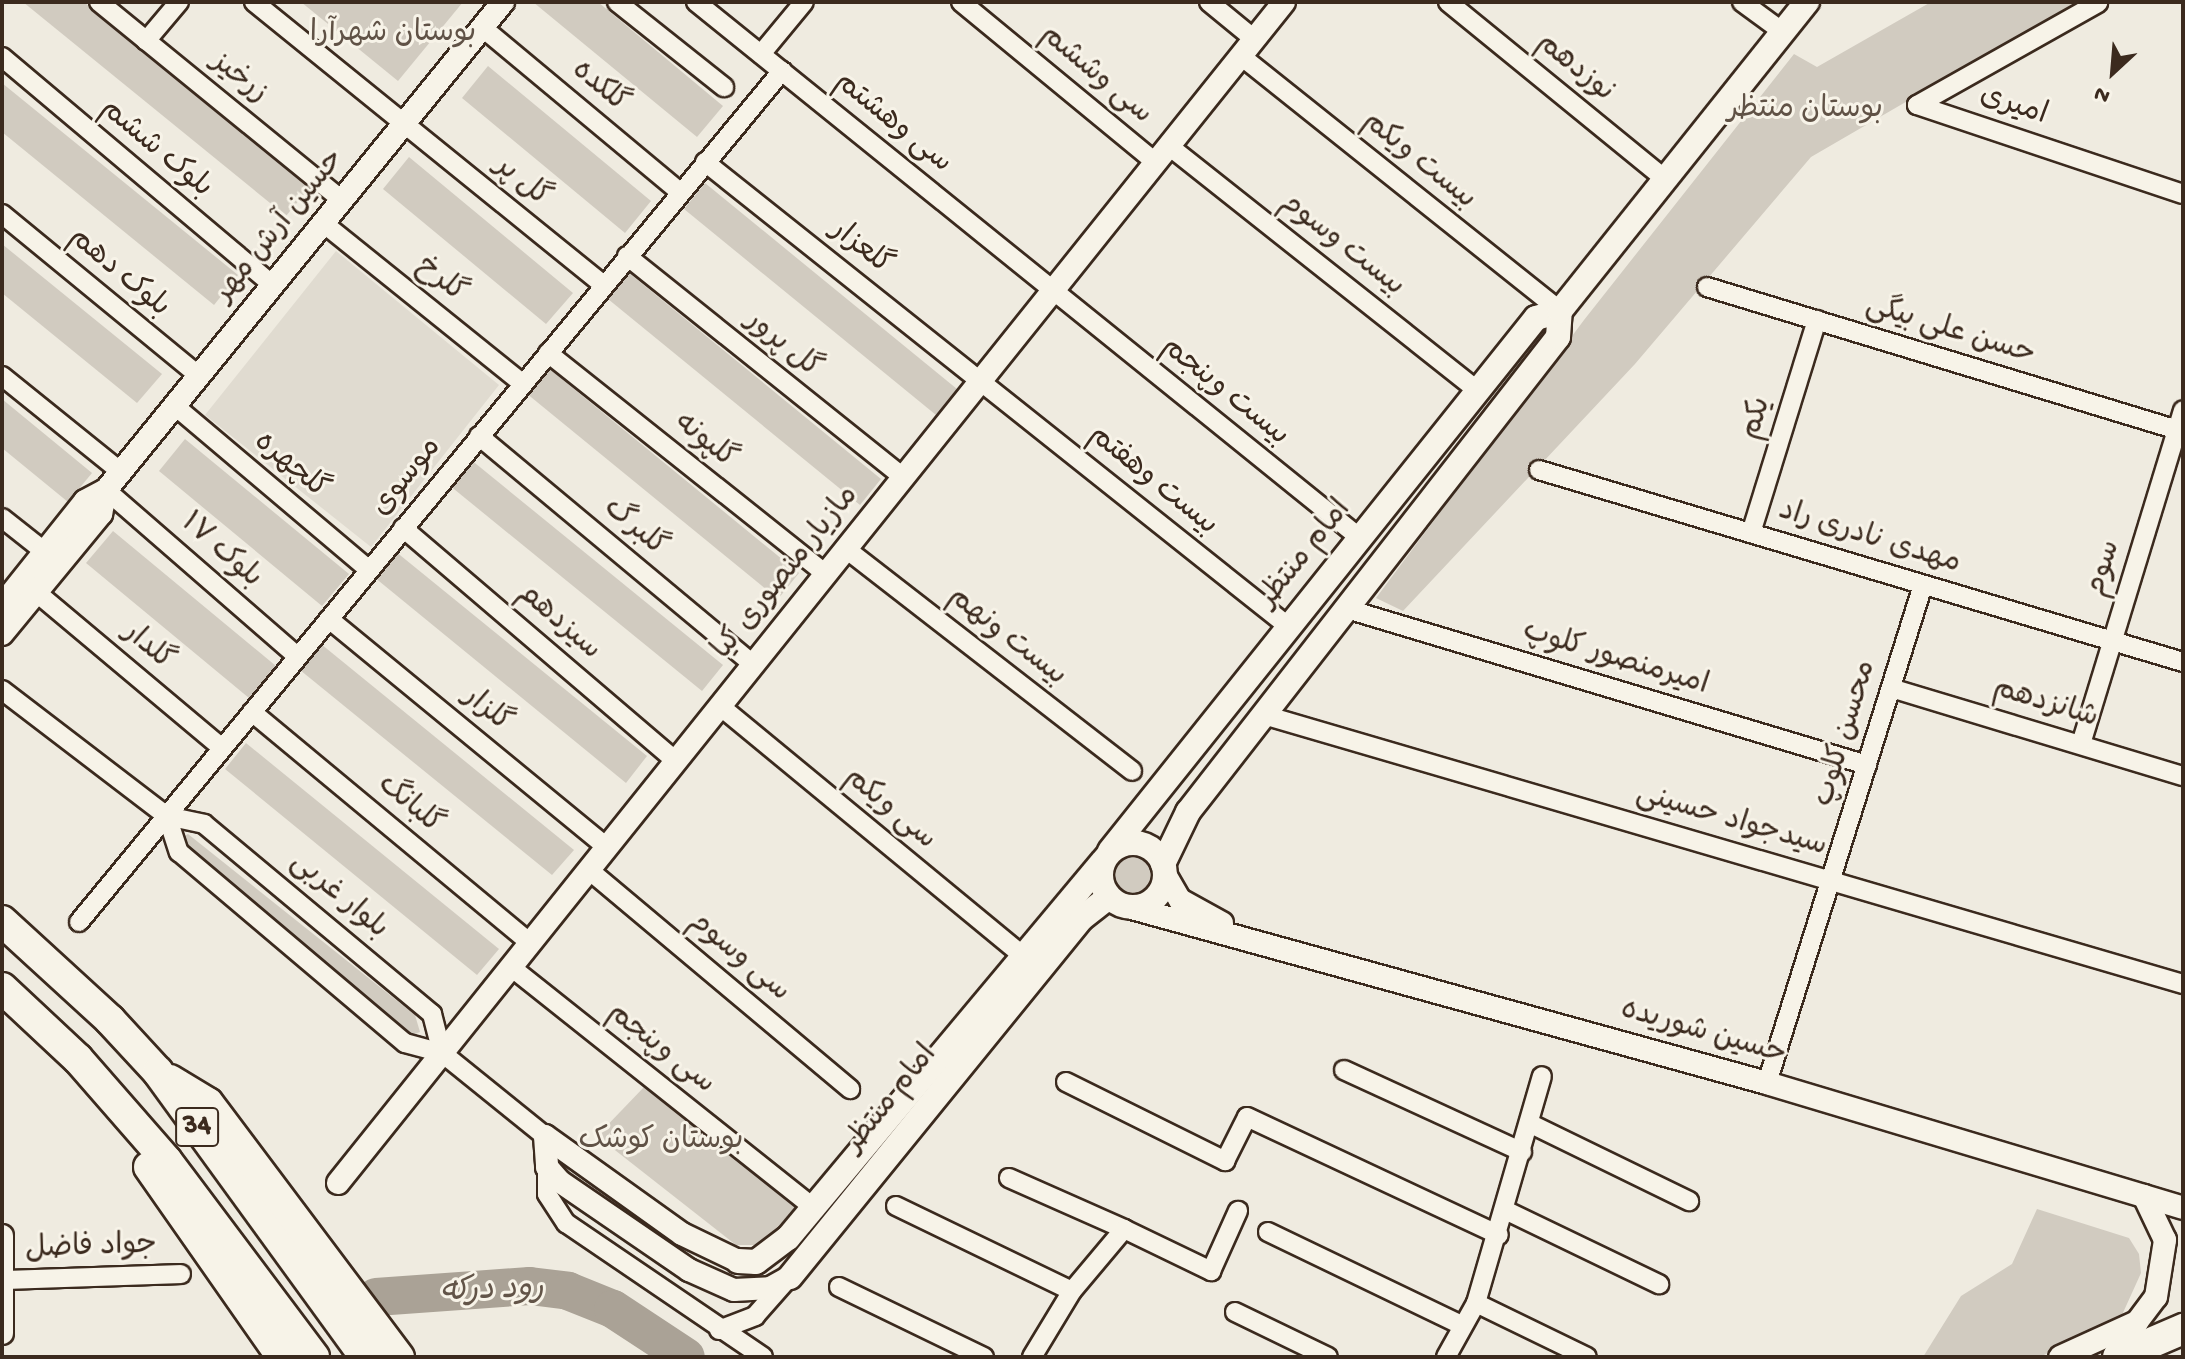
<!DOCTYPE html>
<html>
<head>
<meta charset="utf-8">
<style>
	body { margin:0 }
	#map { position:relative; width:2185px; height:1359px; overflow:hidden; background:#efebe0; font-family:"Gochi Hand","Playpen Sans Arabic",sans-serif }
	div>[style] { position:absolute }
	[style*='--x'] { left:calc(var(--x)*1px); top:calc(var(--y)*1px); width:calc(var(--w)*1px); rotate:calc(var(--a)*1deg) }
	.built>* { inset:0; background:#e0dbd0 }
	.green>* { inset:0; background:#d1cbc0 }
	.round { border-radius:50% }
	.river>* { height:38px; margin:-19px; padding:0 19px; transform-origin:19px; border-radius:19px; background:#aaa296 }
	.roads { filter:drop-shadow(2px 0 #3b2a1e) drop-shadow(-2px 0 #3b2a1e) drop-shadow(0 2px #3b2a1e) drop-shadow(0 -2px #3b2a1e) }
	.minor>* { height:18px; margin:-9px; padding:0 9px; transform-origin:9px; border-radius:9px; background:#f7f3e8 }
	.tertiary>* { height:22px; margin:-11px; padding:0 11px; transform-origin:11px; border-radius:11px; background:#f7f3e8 }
	.secondary>* { height:24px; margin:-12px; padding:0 12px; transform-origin:12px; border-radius:12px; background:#f7f3e8 }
	.secondary>.ring { margin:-12px; padding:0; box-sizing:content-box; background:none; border:24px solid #f7f3e8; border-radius:50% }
	.trunk>* { height:30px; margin:-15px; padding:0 15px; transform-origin:15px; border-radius:15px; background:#f7f3e8 }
	span { translate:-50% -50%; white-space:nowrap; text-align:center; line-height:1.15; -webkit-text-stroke:6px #f7f3e8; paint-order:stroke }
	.shield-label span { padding:2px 6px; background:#f7f3e8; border:2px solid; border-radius:6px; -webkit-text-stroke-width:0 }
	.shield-label { font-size:28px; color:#3b2a1e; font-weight:700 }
	.park-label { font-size:30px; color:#605246 }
	.street-label { font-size:30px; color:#3b2a1e }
	.water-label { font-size:32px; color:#625448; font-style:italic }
	.frame { position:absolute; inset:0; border:4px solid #3b2a1e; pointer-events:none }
	.north { position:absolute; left:2073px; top:32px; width:80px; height:80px; -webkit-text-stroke:6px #f7f3e8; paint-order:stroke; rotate:206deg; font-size:22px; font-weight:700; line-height:32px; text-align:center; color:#3b2a1e }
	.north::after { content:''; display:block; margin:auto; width:28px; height:36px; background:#3b2a1e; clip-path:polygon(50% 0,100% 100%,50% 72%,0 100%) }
</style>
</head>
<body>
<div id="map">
	<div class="built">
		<div style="clip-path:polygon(336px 251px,499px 385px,371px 547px,205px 415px)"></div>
	</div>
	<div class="green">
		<div style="clip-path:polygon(23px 2px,84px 2px,310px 187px,286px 216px)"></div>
		<div style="clip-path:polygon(301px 2px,463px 2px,398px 81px)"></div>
		<div style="clip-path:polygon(533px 2px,598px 2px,723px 106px,697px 137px)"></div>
		<div style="clip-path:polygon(1931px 2px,2078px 2px,1811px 157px,1635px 364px,1403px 611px,1376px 598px,1584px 320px,1794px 54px,1817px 67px)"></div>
		<div style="clip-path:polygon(488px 66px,651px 201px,625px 233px,462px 98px)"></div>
		<div style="clip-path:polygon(2px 83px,238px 275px,214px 305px,2px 132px)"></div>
		<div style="clip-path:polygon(409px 157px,573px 293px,546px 324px,383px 189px)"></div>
		<div style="clip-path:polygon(705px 183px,957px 389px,936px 415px,684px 209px)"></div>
		<div style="clip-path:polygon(2px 244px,162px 374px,137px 403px,2px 293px)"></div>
		<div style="clip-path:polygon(629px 273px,881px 479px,860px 505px,608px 299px)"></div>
		<div style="clip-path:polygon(547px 367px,799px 573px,778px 599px,526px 393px)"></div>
		<div style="clip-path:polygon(2px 399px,92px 473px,68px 502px,2px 448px)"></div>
		<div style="clip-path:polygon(185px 439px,349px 574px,322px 606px,159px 471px)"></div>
		<div style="clip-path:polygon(470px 459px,723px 665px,702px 691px,449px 485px)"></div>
		<div style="clip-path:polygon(113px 531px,276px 666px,249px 698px,86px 563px)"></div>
		<div style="clip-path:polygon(395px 551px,647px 756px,626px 783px,374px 577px)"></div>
		<div style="clip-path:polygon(321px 644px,574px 850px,552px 875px,300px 670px)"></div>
		<div style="clip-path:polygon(246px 743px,499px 949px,477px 975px,225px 769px)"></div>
		<div style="clip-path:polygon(188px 834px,415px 1015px,420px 1032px,412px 1035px,186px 850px,183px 837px)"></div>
		<div class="round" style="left:1106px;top:849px;width:52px;height:52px"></div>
		<div style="clip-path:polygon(645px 1086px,797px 1205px,762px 1245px,736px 1245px,597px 1136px)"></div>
		<div style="clip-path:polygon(2037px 1209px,2129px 1238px,2139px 1254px,2141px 1273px,2122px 1315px,2040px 1357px,1923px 1357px,1961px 1296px,2012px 1264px)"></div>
	</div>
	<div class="river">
		<div style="--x:376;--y:1297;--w:154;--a:-4.1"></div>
		<div style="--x:530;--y:1286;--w:38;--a:7"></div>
		<div style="--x:568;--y:1291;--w:48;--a:21.8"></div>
		<div style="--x:613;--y:1309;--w:87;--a:33.3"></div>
	</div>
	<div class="roads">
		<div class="minor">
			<div style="--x:99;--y:2;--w:313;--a:39.2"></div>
			<div style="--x:254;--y:2;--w:449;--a:39"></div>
			<div style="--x:617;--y:2;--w:137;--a:38.5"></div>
			<div style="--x:696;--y:2;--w:853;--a:38.91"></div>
			<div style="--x:961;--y:2;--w:253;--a:39.5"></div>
			<div style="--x:1209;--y:2;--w:58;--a:39.4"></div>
			<div style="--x:1448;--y:2;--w:280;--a:39.2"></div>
			<div style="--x:1742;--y:2;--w:51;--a:36.2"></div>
			<div style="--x:483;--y:28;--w:256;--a:39.8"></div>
			<div style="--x:146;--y:41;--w:51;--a:-49.8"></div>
			<div style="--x:761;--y:54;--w:67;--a:-50.4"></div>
			<div style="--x:1241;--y:56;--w:408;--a:38.6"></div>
			<div style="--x:2;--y:57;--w:354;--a:40.1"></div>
			<div style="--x:1917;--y:105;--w:280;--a:18.5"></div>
			<div style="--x:1917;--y:105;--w:208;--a:-29.4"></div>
			<div style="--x:1169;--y:146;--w:394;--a:38.4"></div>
			<div style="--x:705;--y:162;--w:747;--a:38.53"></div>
			<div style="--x:2;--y:214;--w:255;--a:39.4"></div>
			<div style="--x:323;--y:223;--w:255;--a:38.8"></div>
			<div style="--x:627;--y:256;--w:354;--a:38.7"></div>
			<div style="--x:1707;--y:287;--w:498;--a:16.9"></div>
			<div style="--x:548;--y:353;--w:355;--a:38.5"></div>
			<div style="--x:2;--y:376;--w:153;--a:38.9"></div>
			<div style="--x:175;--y:406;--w:254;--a:40.2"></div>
			<div style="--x:479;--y:436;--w:356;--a:39.8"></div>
			<div style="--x:1539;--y:470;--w:672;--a:16.6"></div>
			<div style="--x:106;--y:490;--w:254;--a:41"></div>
			<div style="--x:2;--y:518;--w:55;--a:38.3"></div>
			<div style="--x:403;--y:528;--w:359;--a:40.5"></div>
			<div style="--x:1751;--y:533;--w:223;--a:-72.8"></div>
			<div style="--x:846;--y:549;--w:362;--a:37.8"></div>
			<div style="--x:36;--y:592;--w:243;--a:40"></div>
			<div style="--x:1347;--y:609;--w:543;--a:16.7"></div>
			<div style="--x:329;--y:619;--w:360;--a:39.4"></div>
			<div style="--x:1891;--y:688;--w:305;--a:16.8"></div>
			<div style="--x:2;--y:690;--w:208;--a:37.4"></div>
			<div style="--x:167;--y:816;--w:38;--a:12"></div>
			<div style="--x:204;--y:824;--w:297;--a:39.8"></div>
			<div style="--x:432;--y:1014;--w:40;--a:75.6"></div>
			<div style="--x:720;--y:706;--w:393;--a:39.5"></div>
			<div style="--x:252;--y:712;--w:361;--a:39.7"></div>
			<div style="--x:1264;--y:715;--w:958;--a:16.32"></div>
			<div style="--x:2081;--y:744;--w:349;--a:-73"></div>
			<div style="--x:167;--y:816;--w:38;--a:72"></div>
			<div style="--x:179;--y:852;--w:296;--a:40.2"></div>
			<div style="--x:405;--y:1043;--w:38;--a:15"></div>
			<div style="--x:442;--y:1053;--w:132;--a:38.9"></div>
			<div style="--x:589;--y:870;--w:341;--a:40"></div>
			<div style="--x:79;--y:922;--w:1104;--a:-50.44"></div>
			<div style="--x:511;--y:967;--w:386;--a:38.5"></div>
			<div style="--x:1344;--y:1070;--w:196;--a:24.7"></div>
			<div style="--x:1066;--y:1082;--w:178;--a:26.4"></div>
			<div style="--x:1225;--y:1161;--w:49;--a:-63.4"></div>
			<div style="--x:1247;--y:1117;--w:278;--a:25.1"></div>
			<div style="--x:1767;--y:1083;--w:522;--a:-72.61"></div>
			<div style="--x:1531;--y:1124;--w:176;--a:26"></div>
			<div style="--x:547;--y:1167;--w:27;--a:90"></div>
			<div style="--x:547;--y:1194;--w:35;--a:57"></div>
			<div style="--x:566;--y:1223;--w:238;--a:34.2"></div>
			<div style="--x:1009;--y:1178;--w:126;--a:23.9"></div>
			<div style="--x:896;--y:1206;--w:195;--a:25.8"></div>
			<div style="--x:1507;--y:1211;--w:169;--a:25.7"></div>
			<div style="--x:1268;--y:1232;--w:216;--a:25.7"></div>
			<div style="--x:4;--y:1280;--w:177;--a:-1.9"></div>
			<div style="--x:839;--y:1287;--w:161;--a:25.8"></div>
			<div style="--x:1476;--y:1303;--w:123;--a:25.9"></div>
			<div style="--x:1235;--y:1312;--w:103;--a:25.8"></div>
			<div style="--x:719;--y:1330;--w:39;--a:-21"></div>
			<div style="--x:755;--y:1316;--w:45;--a:-48.6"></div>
			<div style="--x:1032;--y:1357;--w:77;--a:-58.8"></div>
			<div style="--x:1072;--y:1291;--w:81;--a:-50"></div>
			<div style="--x:1124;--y:1229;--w:97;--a:25.8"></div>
			<div style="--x:1211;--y:1271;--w:66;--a:-65.8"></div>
			<div style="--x:1446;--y:1357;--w:62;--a:-60.9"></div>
			<div style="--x:1476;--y:1303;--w:236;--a:-73.8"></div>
		</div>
		<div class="tertiary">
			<div style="--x:2;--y:605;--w:133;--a:-51.4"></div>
			<div style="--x:85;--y:501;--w:24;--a:-28"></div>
			<div style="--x:106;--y:490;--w:629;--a:-50.87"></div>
			<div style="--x:2;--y:634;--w:156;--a:-50.5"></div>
			<div style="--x:101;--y:514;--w:25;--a:-78"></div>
			<div style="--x:1166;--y:876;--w:28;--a:60"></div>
			<div style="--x:1180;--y:900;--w:48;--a:28.7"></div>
			<div style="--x:1132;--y:908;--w:659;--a:15.41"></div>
			<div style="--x:1767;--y:1083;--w:434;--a:16.7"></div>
			<div style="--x:545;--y:1136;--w:31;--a:86"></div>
			<div style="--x:547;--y:1167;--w:18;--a:49"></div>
			<div style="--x:559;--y:1181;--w:158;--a:34.4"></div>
			<div style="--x:689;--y:1270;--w:49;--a:24"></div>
			<div style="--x:734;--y:1290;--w:36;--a:-3"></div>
			<div style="--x:770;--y:1288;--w:23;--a:-29"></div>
			<div style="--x:545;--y:1136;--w:168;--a:35.6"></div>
			<div style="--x:682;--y:1234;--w:62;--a:25.7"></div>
			<div style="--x:338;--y:1183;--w:1513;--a:-51.3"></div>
			<div style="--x:2;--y:1236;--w:97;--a:90"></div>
			<div style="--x:2060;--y:1357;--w:85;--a:-24.4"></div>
			<div style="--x:2137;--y:1322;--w:31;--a:-53"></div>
			<div style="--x:2156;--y:1297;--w:58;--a:-81"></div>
			<div style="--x:2165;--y:1240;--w:49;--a:-115.5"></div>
		</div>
		<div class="secondary">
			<div class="ring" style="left:1101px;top:843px;width:40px;height:40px"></div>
			<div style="--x:1110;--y:851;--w:682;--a:-51.37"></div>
			<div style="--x:1536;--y:318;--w:25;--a:-16"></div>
			<div style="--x:1163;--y:864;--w:58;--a:-64.3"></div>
			<div style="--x:1188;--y:812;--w:602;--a:-52.08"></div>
			<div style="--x:1558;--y:337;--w:26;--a:-86"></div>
			<div style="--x:1560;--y:311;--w:396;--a:-51.4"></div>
			<div style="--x:738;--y:1261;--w:18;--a:3"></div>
			<div style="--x:756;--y:1262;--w:40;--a:-37"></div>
			<div style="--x:788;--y:1238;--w:491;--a:-50.1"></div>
			<div style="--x:790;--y:1277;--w:463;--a:-50.9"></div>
			<div style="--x:1082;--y:918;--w:34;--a:-38"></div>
		</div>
		<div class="trunk">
			<div style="--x:2;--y:921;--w:147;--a:42.5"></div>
			<div style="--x:110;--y:1020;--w:71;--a:47.3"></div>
			<div style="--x:158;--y:1072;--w:352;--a:54"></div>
			<div style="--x:2;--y:988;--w:104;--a:43.1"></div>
			<div style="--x:78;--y:1059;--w:135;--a:48.9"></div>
			<div style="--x:167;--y:1161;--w:245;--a:53.1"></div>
			<div style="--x:170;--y:1080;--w:44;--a:31.2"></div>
			<div style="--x:208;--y:1103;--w:318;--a:53.1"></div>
			<div style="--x:149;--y:1167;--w:232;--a:55"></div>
			<div style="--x:2118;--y:1357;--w:71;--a:-23.3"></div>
		</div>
	</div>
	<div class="shield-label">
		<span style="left:197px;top:1127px">34</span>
	</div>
	<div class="park-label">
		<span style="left:393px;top:35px">بوستان شهرآرا</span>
		<span style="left:1805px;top:111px">بوستان منتظر</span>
		<span style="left:661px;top:1142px">بوستان کوشک</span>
	</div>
	<div class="street-label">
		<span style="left:1574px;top:69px;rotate:39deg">نوزدهم</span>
		<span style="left:1095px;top:76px;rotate:40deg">سی وششم</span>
		<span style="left:238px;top:79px;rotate:39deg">زرخیز</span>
		<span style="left:599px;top:88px;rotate:40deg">گلکده</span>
		<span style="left:2013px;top:107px;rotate:19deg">امیری</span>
		<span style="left:892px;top:124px;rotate:39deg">سی وهشتم</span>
		<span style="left:155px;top:150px;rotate:40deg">بلوک ششم</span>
		<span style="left:1418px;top:162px;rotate:39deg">بیست ویکم</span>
		<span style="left:521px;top:183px;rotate:39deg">گل پر</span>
		<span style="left:281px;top:227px;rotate:-51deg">حسین آرش مهر</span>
		<span style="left:1341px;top:246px;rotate:38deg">بیست وسوم</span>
		<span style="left:860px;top:249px;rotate:38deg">گلعزار</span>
		<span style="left:118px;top:274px;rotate:40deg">بلوک دهم</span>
		<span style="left:440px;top:281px;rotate:39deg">گلرخ</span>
		<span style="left:1950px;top:332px;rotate:17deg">حسن علی بیگی</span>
		<span style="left:782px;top:346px;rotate:39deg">گل پرور</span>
		<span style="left:1224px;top:393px;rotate:39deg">بیست وپنجم</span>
		<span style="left:1758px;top:419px;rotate:-73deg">یکم</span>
		<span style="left:704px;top:442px;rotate:39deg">گلپونه</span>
		<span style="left:290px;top:467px;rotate:40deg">گلچهره</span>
		<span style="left:408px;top:478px;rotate:-51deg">موسوی</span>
		<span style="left:1152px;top:482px;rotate:39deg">بیست وهفتم</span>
		<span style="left:634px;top:529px;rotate:40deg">گلبرگ</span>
		<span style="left:1869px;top:539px;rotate:17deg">مهدی نادری راد</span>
		<span style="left:220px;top:552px;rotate:41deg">بلوک ۱۷</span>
		<span style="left:1306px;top:555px;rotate:-51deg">امام منتظر</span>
		<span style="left:2105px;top:569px;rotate:-73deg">سوم</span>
		<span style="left:787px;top:574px;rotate:-51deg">مازیار منصوری کیا</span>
		<span style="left:558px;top:623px;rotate:41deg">سیزدهم</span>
		<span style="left:1006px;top:638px;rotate:38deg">بیست ونهم</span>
		<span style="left:147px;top:648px;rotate:40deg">گلدار</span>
		<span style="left:1615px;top:660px;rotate:17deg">امیرمنصور کلوپ</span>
		<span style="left:2045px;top:705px;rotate:17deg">شانزدهم</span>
		<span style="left:486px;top:711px;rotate:39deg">گلزار</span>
		<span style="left:1847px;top:734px;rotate:-73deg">محسن کلوپ</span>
		<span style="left:409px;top:806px;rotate:40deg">گلبانگ</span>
		<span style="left:889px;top:810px;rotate:40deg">سی ویکم</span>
		<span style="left:1731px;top:822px;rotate:16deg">سیدجواد حسینی</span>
		<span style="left:338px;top:897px;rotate:40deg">بلوار غربی</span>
		<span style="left:738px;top:958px;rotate:40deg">سی وسوم</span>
		<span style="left:1703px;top:1034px;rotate:16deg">حسین شوریده</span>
		<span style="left:660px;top:1050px;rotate:38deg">سی وپنجم</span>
		<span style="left:892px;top:1100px;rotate:-51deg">امام منتظر</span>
		<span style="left:91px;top:1249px;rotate:-2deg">جواد فاضل</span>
	</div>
	<div class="water-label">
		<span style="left:492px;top:1292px;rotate:-2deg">رود درکه</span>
	</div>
	<div class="frame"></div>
	<div class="north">N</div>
</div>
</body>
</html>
